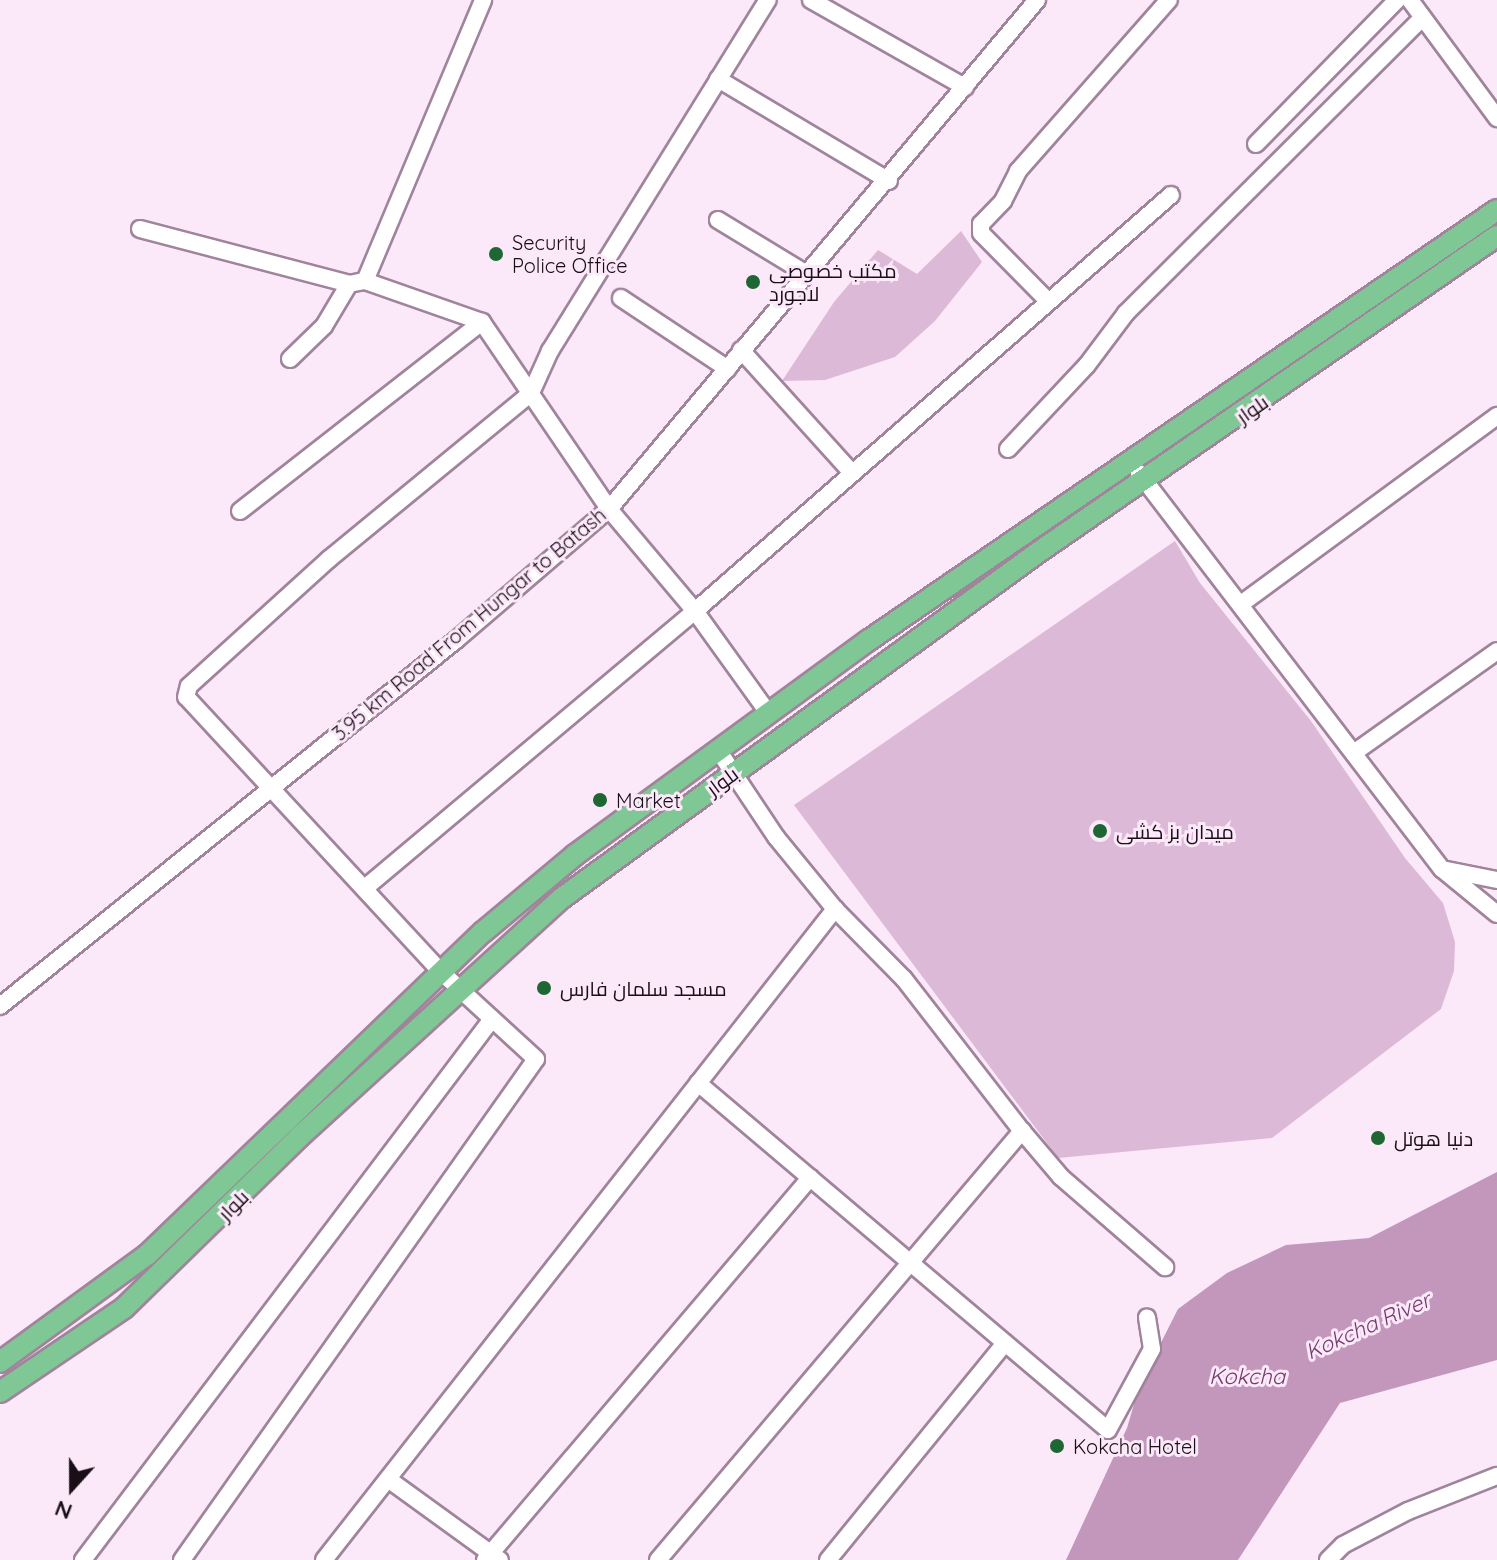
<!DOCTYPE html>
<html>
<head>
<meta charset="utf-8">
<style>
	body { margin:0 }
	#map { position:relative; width:1497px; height:1560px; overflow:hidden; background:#fbe8f8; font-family:Quicksand,Cairo,sans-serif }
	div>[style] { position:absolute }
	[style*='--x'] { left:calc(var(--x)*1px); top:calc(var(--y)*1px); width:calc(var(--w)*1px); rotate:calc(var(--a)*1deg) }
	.green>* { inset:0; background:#dcbad7 }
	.water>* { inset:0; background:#c396bc }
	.roads { filter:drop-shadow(2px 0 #a0849c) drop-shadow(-2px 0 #a0849c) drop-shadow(0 2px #a0849c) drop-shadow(0 -2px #a0849c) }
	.minor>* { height:16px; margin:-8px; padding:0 8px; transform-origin:8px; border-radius:8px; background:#fff }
	.major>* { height:20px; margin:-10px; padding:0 10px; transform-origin:10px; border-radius:10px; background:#7fc795 }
	.dots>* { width:22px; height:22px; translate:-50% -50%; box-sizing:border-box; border:4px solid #fbe8f8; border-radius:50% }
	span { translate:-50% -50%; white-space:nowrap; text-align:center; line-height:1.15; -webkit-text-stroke:6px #fbe8f8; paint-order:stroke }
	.poi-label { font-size:20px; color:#1a0f18 }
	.left { translate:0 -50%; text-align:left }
	.street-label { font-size:20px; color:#1a0f18 }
	.water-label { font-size:22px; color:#733b6d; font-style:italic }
	.north { position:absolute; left:32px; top:1448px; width:80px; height:80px; -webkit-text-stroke:6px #fbe8f8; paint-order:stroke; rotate:201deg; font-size:22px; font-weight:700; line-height:32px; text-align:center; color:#1a0f18 }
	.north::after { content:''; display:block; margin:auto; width:28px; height:36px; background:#1a0f18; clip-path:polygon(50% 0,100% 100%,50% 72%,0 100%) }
</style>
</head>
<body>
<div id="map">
	<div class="green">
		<div style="clip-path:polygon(961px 231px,982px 262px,935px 321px,895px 357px,825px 380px,782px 381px,834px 302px,878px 250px,917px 274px)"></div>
		<div style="clip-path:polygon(1175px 541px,1200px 583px,1311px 721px,1405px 858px,1443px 903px,1455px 942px,1454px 971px,1441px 1009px,1272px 1138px,1058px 1158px,794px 805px)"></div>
	</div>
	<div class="water">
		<div style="clip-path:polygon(1497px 1172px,1497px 1360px,1340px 1403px,1238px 1560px,1066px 1560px,1127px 1428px,1140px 1384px,1178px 1309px,1227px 1273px,1286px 1245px,1369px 1238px)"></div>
	</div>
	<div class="roads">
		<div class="minor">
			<div style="--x:811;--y:0;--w:177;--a:29.5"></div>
			<div style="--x:1410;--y:0;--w:147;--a:53.6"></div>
			<div style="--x:718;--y:79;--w:199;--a:30.8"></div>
			<div style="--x:1256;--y:144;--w:202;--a:-45.6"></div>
			<div style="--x:718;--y:220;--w:102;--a:31.3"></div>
			<div style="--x:140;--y:229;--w:216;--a:14.7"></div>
			<div style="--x:349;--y:284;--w:16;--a:-11"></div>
			<div style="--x:365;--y:281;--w:124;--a:19.3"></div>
			<div style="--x:482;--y:322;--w:226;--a:55.8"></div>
			<div style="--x:609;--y:509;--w:133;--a:49.9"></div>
			<div style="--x:695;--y:611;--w:127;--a:54.3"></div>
			<div style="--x:365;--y:281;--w:305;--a:-67.2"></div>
			<div style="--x:621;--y:298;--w:128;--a:33.6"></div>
			<div style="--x:1048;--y:301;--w:95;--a:-134.6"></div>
			<div style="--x:981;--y:233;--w:9;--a:-90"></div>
			<div style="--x:981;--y:224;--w:32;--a:-46"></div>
			<div style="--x:1003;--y:201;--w:34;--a:-63"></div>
			<div style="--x:1018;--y:171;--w:228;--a:-48.6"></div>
			<div style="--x:741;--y:350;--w:166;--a:47.9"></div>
			<div style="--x:290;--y:359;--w:47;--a:-44.1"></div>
			<div style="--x:324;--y:326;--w:49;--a:-59.2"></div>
			<div style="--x:1008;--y:449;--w:115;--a:-46.8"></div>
			<div style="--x:1087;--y:365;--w:65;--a:-53.1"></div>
			<div style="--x:1126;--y:313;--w:418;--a:-44.9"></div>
			<div style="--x:1139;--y:473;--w:499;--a:52.6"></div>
			<div style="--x:1442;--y:869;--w:71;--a:39.3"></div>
			<div style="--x:240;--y:511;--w:307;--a:-38"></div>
			<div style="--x:1241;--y:604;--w:318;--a:-36.3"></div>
			<div style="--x:718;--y:750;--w:105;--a:56.3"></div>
			<div style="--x:776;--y:837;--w:93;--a:50.7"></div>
			<div style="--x:835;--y:909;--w:98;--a:45.4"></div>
			<div style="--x:904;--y:979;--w:192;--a:52.2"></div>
			<div style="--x:1022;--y:1131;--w:60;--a:49.7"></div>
			<div style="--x:1061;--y:1177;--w:138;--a:40.9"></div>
			<div style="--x:1355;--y:752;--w:174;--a:-35.4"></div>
			<div style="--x:1447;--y:870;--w:51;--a:11.3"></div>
			<div style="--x:365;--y:888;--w:431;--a:-40"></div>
			<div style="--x:695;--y:611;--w:632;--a:-41.15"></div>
			<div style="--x:0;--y:1006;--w:585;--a:-38.75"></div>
			<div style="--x:456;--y:640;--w:201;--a:-40.6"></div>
			<div style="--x:609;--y:509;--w:665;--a:-49.94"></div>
			<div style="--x:698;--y:1083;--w:537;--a:40.24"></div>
			<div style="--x:1108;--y:1430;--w:92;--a:-61.5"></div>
			<div style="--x:1152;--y:1349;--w:32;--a:-99"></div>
			<div style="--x:388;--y:1479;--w:138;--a:35.9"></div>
			<div style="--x:83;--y:1560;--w:678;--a:-52.91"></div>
			<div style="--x:182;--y:1560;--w:613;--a:-54.76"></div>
			<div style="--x:536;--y:1059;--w:127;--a:-137.5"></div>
			<div style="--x:442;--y:973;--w:376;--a:-132.8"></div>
			<div style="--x:186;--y:697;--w:11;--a:-75"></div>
			<div style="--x:189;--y:686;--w:189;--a:-42.2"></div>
			<div style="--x:329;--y:559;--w:261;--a:-39.4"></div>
			<div style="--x:531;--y:393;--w:46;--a:-65.7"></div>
			<div style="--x:550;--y:351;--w:413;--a:-58.2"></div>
			<div style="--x:324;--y:1560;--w:828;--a:-51.87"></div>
			<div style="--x:485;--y:1560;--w:502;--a:-49.61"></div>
			<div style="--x:658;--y:1560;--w:563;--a:-49.69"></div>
			<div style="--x:828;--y:1560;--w:280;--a:-50.8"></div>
			<div style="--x:1328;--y:1560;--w:21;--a:-45"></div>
			<div style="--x:1343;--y:1545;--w:73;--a:-27.6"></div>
			<div style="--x:1408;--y:1511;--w:96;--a:-21.5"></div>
		</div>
		<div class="major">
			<div style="--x:0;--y:1362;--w:182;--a:-36.1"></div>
			<div style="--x:147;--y:1255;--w:466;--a:-43.9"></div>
			<div style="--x:483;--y:932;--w:120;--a:-39.9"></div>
			<div style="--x:575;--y:855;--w:364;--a:-36.2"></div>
			<div style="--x:869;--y:640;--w:761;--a:-34.4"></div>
			<div style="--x:0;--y:1392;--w:150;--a:-34.1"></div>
			<div style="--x:124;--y:1308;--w:245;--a:-44.3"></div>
			<div style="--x:299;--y:1137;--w:355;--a:-42.3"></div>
			<div style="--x:562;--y:898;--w:591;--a:-35.98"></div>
			<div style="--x:1040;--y:551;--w:555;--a:-34.58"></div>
		</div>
	</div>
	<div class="dots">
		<div style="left:496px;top:254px;background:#1e6633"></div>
		<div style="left:753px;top:282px;background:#1e6633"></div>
		<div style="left:600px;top:800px;background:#1e6633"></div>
		<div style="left:1100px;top:831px;background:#1e6633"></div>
		<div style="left:544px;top:988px;background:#1e6633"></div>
		<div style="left:1378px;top:1138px;background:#1e6633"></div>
		<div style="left:1057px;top:1446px;background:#1e6633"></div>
	</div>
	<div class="poi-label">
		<span class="left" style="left:512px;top:254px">Security<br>Police Office</span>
		<span class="left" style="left:769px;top:282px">مکتب خصوصی<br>لاجورد</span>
		<span class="left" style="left:616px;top:800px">Market</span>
		<span class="left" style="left:1116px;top:831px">میدان بز کشی</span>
		<span class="left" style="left:560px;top:988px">مسجد سلمان فارس</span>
		<span class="left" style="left:1394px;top:1138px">دنیا هوتل</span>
		<span class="left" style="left:1073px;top:1446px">Kokcha Hotel</span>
	</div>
	<div class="street-label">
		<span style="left:1252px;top:409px;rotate:-35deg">بلوار</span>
		<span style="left:469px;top:624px;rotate:-40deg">3.95 km Road From Hungar to Batash</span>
		<span style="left:722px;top:781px;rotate:-36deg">بلوار</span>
		<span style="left:233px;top:1205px;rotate:-45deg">بلوار</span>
	</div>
	<div class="water-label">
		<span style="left:1368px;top:1326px;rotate:-24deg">Kokcha River</span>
		<span style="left:1247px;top:1377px">Kokcha</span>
	</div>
	<div class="north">N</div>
</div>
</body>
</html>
